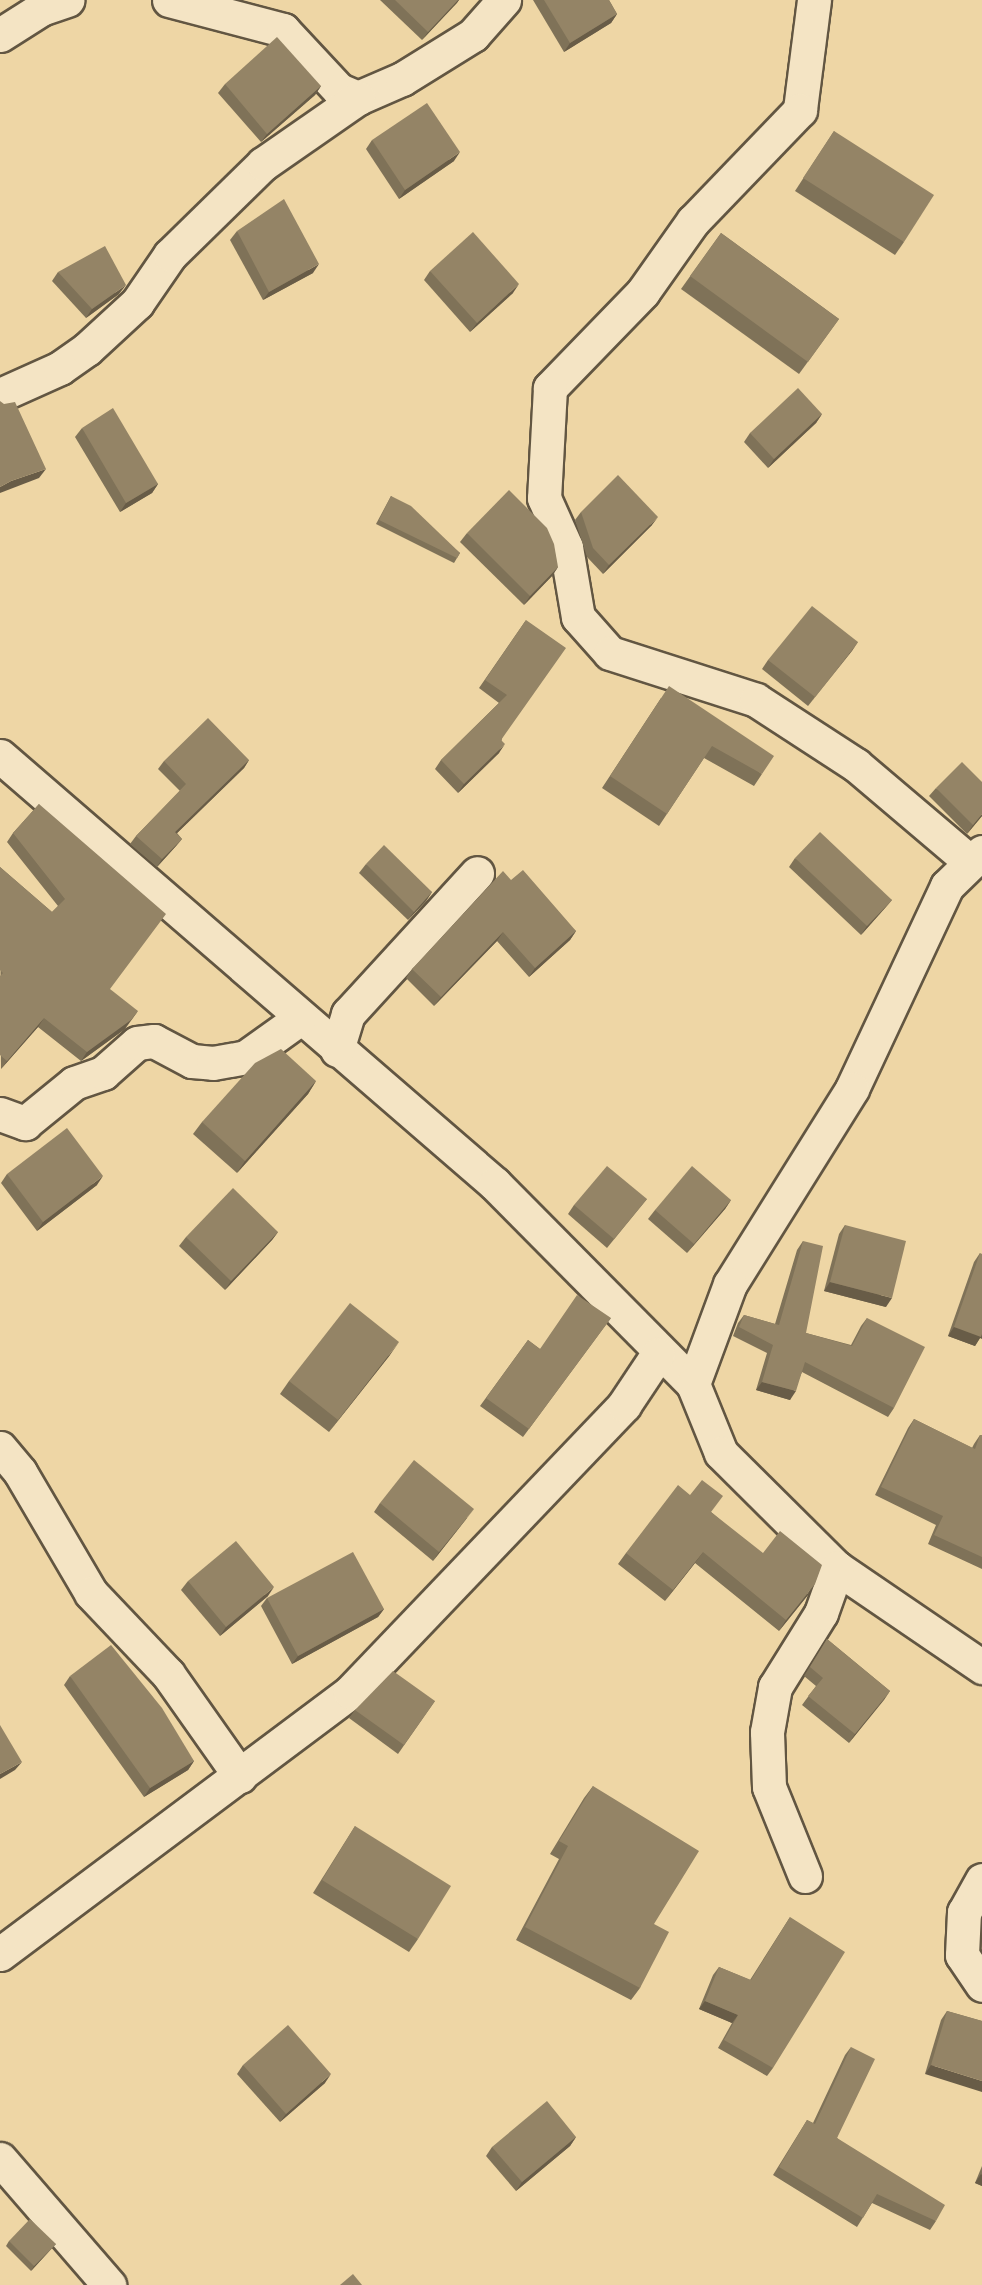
<!DOCTYPE html>
<html>
<head>
<meta charset="utf-8">
<style>
	body { margin:0 }
	#map { position:relative; width:982px; height:2285px; overflow:hidden; background:#eed6a5; font-family:"Sorts Mill Goudy",serif }
	div>[style] { position:absolute }
	[style*='--x'] { left:calc(var(--x)*1px); top:calc(var(--y)*1px); width:calc(var(--w)*1px); rotate:calc(var(--a)*1deg) }
	.roads { filter:drop-shadow(2px 0 #625642) drop-shadow(-2px 0 #625642) drop-shadow(0 2px #625642) drop-shadow(0 -2px #625642) }
	.minor>* { height:33px; margin:-16.5px; padding:0 16.5px; transform-origin:16.5px; border-radius:16.5px; background:#f4e4c4 }
	.wall>* { inset:0; background:#7f7258 }
	.shaded-wall>* { inset:0; background:#685c47 }
	.building>* { inset:0; background:#948466 }
	span { translate:-50% -50%; white-space:nowrap; text-align:center; line-height:1.15; -webkit-text-stroke:5px #f4e4c4; paint-order:stroke }
</style>
</head>
<body>
<div id="map">
	<div class="roads">
		<div class="minor">
			<div style="--x:169;--y:0;--w:118;--a:14.7"></div>
			<div style="--x:283;--y:30;--w:82;--a:47"></div>
			<div style="--x:339;--y:90;--w:21;--a:23"></div>
			<div style="--x:358;--y:98;--w:48;--a:-23.4"></div>
			<div style="--x:402;--y:79;--w:84;--a:-31.8"></div>
			<div style="--x:473;--y:35;--w:47;--a:-48.5"></div>
			<div style="--x:814;--y:0;--w:111;--a:97.3"></div>
			<div style="--x:800;--y:110;--w:154;--a:133.9"></div>
			<div style="--x:693;--y:221;--w:87;--a:125.2"></div>
			<div style="--x:643;--y:292;--w:134;--a:134.1"></div>
			<div style="--x:550;--y:388;--w:110;--a:93.1"></div>
			<div style="--x:544;--y:498;--w:54;--a:65.8"></div>
			<div style="--x:566;--y:547;--w:71;--a:80.3"></div>
			<div style="--x:578;--y:617;--w:48;--a:48.4"></div>
			<div style="--x:610;--y:653;--w:153;--a:17.8"></div>
			<div style="--x:756;--y:700;--w:119;--a:33"></div>
			<div style="--x:856;--y:765;--w:148;--a:40.3"></div>
			<div style="--x:0;--y:35;--w:49;--a:-32.4"></div>
			<div style="--x:41;--y:9;--w:28;--a:-19"></div>
			<div style="--x:0;--y:395;--w:66;--a:-24.2"></div>
			<div style="--x:60;--y:368;--w:33;--a:-35"></div>
			<div style="--x:87;--y:349;--w:68;--a:-42.6"></div>
			<div style="--x:137;--y:303;--w:58;--a:-55.5"></div>
			<div style="--x:170;--y:255;--w:130;--a:-44.4"></div>
			<div style="--x:263;--y:164;--w:116;--a:-34.8"></div>
			<div style="--x:0;--y:756;--w:654;--a:40.85"></div>
			<div style="--x:495;--y:1184;--w:281;--a:45.3"></div>
			<div style="--x:982;--y:852;--w:49;--a:135.8"></div>
			<div style="--x:947;--y:886;--w:224;--a:115.1"></div>
			<div style="--x:852;--y:1089;--w:230;--a:122"></div>
			<div style="--x:730;--y:1284;--w:107;--a:110.3"></div>
			<div style="--x:693;--y:1384;--w:74;--a:67.9"></div>
			<div style="--x:721;--y:1453;--w:163;--a:44.8"></div>
			<div style="--x:837;--y:1568;--w:176;--a:34.3"></div>
			<div style="--x:337;--y:1050;--w:38;--a:-73"></div>
			<div style="--x:348;--y:1014;--w:191;--a:-47.5"></div>
			<div style="--x:0;--y:1114;--w:27;--a:20"></div>
			<div style="--x:25;--y:1123;--w:63;--a:-39.2"></div>
			<div style="--x:74;--y:1083;--w:31;--a:-19"></div>
			<div style="--x:103;--y:1073;--w:45;--a:-41.4"></div>
			<div style="--x:137;--y:1043;--w:17;--a:-7"></div>
			<div style="--x:154;--y:1041;--w:43;--a:27.8"></div>
			<div style="--x:192;--y:1061;--w:21;--a:5"></div>
			<div style="--x:213;--y:1063;--w:34;--a:-10"></div>
			<div style="--x:246;--y:1057;--w:65;--a:-35.6"></div>
			<div style="--x:0;--y:1448;--w:31;--a:50"></div>
			<div style="--x:20;--y:1472;--w:140;--a:59.6"></div>
			<div style="--x:91;--y:1593;--w:112;--a:46.5"></div>
			<div style="--x:168;--y:1674;--w:125;--a:54.8"></div>
			<div style="--x:805;--y:1876;--w:96;--a:-112"></div>
			<div style="--x:769;--y:1787;--w:55;--a:-92.1"></div>
			<div style="--x:767;--y:1732;--w:46;--a:-79.9"></div>
			<div style="--x:775;--y:1687;--w:87;--a:-58.1"></div>
			<div style="--x:821;--y:1613;--w:48;--a:-70.4"></div>
			<div style="--x:982;--y:1880;--w:37;--a:119"></div>
			<div style="--x:964;--y:1912;--w:43;--a:92.7"></div>
			<div style="--x:962;--y:1955;--w:36;--a:56"></div>
			<div style="--x:0;--y:1954;--w:437;--a:-36.8"></div>
			<div style="--x:350;--y:1692;--w:397;--a:-46.3"></div>
			<div style="--x:624;--y:1405;--w:61;--a:-56.3"></div>
			<div style="--x:0;--y:2159;--w:167;--a:49.1"></div>
		</div>
	</div>
	<div class="wall">
		<div style="clip-path:polygon(380px 0,459px 0,422px 40px)"></div>
		<div style="clip-path:polygon(533px 0,609px 0,617px 14px,611px 23px,564px 52px)"></div>
		<div style="clip-path:polygon(225px 84px,321px 86px,315px 95px,261px 142px,218px 93px)"></div>
		<div style="clip-path:polygon(834px 131px,904px 242px,895px 255px,795px 191px)"></div>
		<div style="clip-path:polygon(372px 140px,454px 161px,399px 199px,366px 149px)"></div>
		<div style="clip-path:polygon(237px 231px,313px 273px,263px 300px,230px 240px)"></div>
		<div style="clip-path:polygon(721px 233px,839px 319px,799px 374px,681px 289px)"></div>
		<div style="clip-path:polygon(430px 271px,513px 293px,470px 332px,424px 280px)"></div>
		<div style="clip-path:polygon(58px 272px,119px 294px,86px 318px,52px 281px)"></div>
		<div style="clip-path:polygon(822px 414px,816px 423px,768px 468px,744px 442px,750px 433px)"></div>
		<div style="clip-path:polygon(82px 428px,158px 484px,152px 493px,120px 512px,75px 437px)"></div>
		<div style="clip-path:polygon(391px 496px,460px 553px,454px 563px,376px 524px)"></div>
		<div style="clip-path:polygon(581px 512px,652px 525px,603px 574px,587px 557px,575px 520px)"></div>
		<div style="clip-path:polygon(467px 533px,558px 567px,552px 576px,524px 605px,460px 542px)"></div>
		<div style="clip-path:polygon(526px 620px,499px 753px,458px 793px,435px 769px,441px 760px,499px 703px,479px 688px)"></div>
		<div style="clip-path:polygon(858px 642px,808px 706px,762px 669px,768px 660px)"></div>
		<div style="clip-path:polygon(661px 698px,762px 774px,754px 786px,704px 758px,659px 826px,602px 788px)"></div>
		<div style="clip-path:polygon(249px 760px,244px 768px,177px 833px,182px 839px,176px 846px,157px 867px,130px 844px,136px 836px,180px 791px,158px 769px,164px 761px)"></div>
		<div style="clip-path:polygon(936px 788px,982px 816px,967px 834px,929px 796px)"></div>
		<div style="clip-path:polygon(39px 804px,125px 1029px,81px 1061px,38px 1027px,1px 1069px,0 867px,52px 912px,58px 906px,7px 842px,13px 833px)"></div>
		<div style="clip-path:polygon(795px 858px,892px 900px,885px 908px,861px 935px,789px 867px)"></div>
		<div style="clip-path:polygon(366px 864px,432px 892px,426px 901px,408px 920px,359px 873px)"></div>
		<div style="clip-path:polygon(511px 880px,576px 931px,570px 940px,529px 977px,497px 941px,434px 1006px,406px 978px,412px 969px)"></div>
		<div style="clip-path:polygon(316px 1081px,308px 1094px,237px 1173px,193px 1134px,202px 1122px)"></div>
		<div style="clip-path:polygon(7px 1174px,97px 1185px,37px 1231px,1px 1183px)"></div>
		<div style="clip-path:polygon(647px 1199px,607px 1248px,568px 1214px,574px 1205px)"></div>
		<div style="clip-path:polygon(731px 1200px,725px 1209px,687px 1253px,648px 1219px,655px 1210px)"></div>
		<div style="clip-path:polygon(845px 1225px,886px 1307px,824px 1291px,839px 1234px)"></div>
		<div style="clip-path:polygon(278px 1232px,272px 1240px,225px 1290px,179px 1246px,186px 1237px)"></div>
		<div style="clip-path:polygon(803px 1241px,806px 1333px,851px 1345px,861px 1326px,867px 1318px,894px 1408px,888px 1417px,802px 1372px,790px 1400px,756px 1390px,767px 1353px,733px 1336px,738px 1323px,744px 1315px,775px 1324px,797px 1250px)"></div>
		<div style="clip-path:polygon(980px 1253px,980px 1338px,975px 1346px,948px 1336px,974px 1262px)"></div>
		<div style="clip-path:polygon(611px 1318px,523px 1437px,480px 1406px,528px 1340px,540px 1349px)"></div>
		<div style="clip-path:polygon(390px 1355px,329px 1432px,280px 1394px,289px 1381px)"></div>
		<div style="clip-path:polygon(914px 1419px,972px 1448px,974px 1444px,980px 1435px,982px 1435px,982px 1569px,928px 1544px,936px 1525px,875px 1495px,908px 1428px)"></div>
		<div style="clip-path:polygon(380px 1503px,467px 1518px,433px 1561px,374px 1512px)"></div>
		<div style="clip-path:polygon(711px 1512px,808px 1595px,779px 1631px,695px 1563px,665px 1601px,618px 1564px,626px 1553px)"></div>
		<div style="clip-path:polygon(188px 1581px,268px 1596px,220px 1636px,181px 1590px)"></div>
		<div style="clip-path:polygon(267px 1598px,384px 1609px,378px 1617px,292px 1664px,261px 1606px)"></div>
		<div style="clip-path:polygon(827px 1639px,890px 1691px,849px 1743px,802px 1705px,816px 1686px,804px 1676px)"></div>
		<div style="clip-path:polygon(70px 1676px,194px 1761px,188px 1770px,144px 1797px,64px 1685px)"></div>
		<div style="clip-path:polygon(435px 1701px,398px 1754px,349px 1718px,355px 1710px)"></div>
		<div style="clip-path:polygon(593px 1786px,654px 1924px,640px 1988px,631px 2000px,516px 1940px,559px 1859px,550px 1854px,584px 1798px)"></div>
		<div style="clip-path:polygon(355px 1826px,418px 1939px,409px 1952px,313px 1893px)"></div>
		<div style="clip-path:polygon(790px 1917px,773px 2068px,767px 2076px,718px 2048px,732px 2023px,699px 2009px,713px 1975px,719px 1967px,750px 1980px)"></div>
		<div style="clip-path:polygon(947px 2011px,982px 2021px,925px 2074px,941px 2020px)"></div>
		<div style="clip-path:polygon(851px 2047px,837px 2138px,936px 2221px,930px 2230px,872px 2203px,857px 2227px,773px 2175px,807px 2120px,813px 2123px,845px 2055px)"></div>
		<div style="clip-path:polygon(243px 2065px,325px 2083px,280px 2122px,237px 2074px)"></div>
		<div style="clip-path:polygon(576px 2137px,570px 2146px,516px 2191px,486px 2156px,492px 2147px)"></div>
		<div style="clip-path:polygon(982px 2166px,982px 2186px,975px 2183px)"></div>
		<div style="clip-path:polygon(9px 2241px,56px 2244px,31px 2271px,6px 2246px)"></div>
	</div>
	<div class="shaded-wall">
		<div style="clip-path:polygon(458px 0,459px 0,457px 3px,422px 40px,428px 32px)"></div>
		<div style="clip-path:polygon(617px 14px,611px 23px,564px 52px,570px 43px)"></div>
		<div style="clip-path:polygon(321px 86px,315px 95px,261px 142px,267px 134px)"></div>
		<div style="clip-path:polygon(460px 152px,454px 161px,399px 199px,405px 190px)"></div>
		<div style="clip-path:polygon(319px 264px,313px 273px,263px 300px,269px 292px)"></div>
		<div style="clip-path:polygon(519px 284px,513px 293px,470px 332px,477px 323px)"></div>
		<div style="clip-path:polygon(126px 285px,119px 294px,86px 318px,92px 309px)"></div>
		<div style="clip-path:polygon(822px 414px,816px 423px,768px 468px,774px 459px)"></div>
		<div style="clip-path:polygon(46px 469px,39px 478px,0 493px,0 487px,11px 481px)"></div>
		<div style="clip-path:polygon(158px 484px,152px 493px,120px 512px,126px 503px)"></div>
		<div style="clip-path:polygon(658px 517px,652px 525px,603px 574px,609px 565px)"></div>
		<div style="clip-path:polygon(558px 567px,552px 576px,524px 605px,530px 596px)"></div>
		<div style="clip-path:polygon(858px 642px,852px 651px,808px 706px,815px 697px)"></div>
		<div style="clip-path:polygon(505px 744px,499px 753px,458px 793px,464px 784px)"></div>
		<div style="clip-path:polygon(249px 760px,244px 768px,170px 840px,175px 832px)"></div>
		<div style="clip-path:polygon(982px 814px,982px 816px,967px 834px,973px 825px)"></div>
		<div style="clip-path:polygon(182px 839px,176px 846px,157px 867px,162px 859px)"></div>
		<div style="clip-path:polygon(432px 892px,426px 901px,408px 920px,414px 912px)"></div>
		<div style="clip-path:polygon(892px 900px,885px 908px,861px 935px,867px 926px)"></div>
		<div style="clip-path:polygon(576px 931px,570px 940px,529px 977px,535px 968px)"></div>
		<div style="clip-path:polygon(503px 932px,497px 941px,434px 1006px,441px 997px)"></div>
		<div style="clip-path:polygon(138px 1011px,125px 1029px,81px 1061px,87px 1052px)"></div>
		<div style="clip-path:polygon(44px 1018px,38px 1027px,1px 1069px,7px 1061px)"></div>
		<div style="clip-path:polygon(316px 1081px,308px 1094px,237px 1173px,245px 1161px)"></div>
		<div style="clip-path:polygon(103px 1176px,97px 1185px,37px 1231px,43px 1222px)"></div>
		<div style="clip-path:polygon(731px 1200px,725px 1209px,687px 1253px,694px 1244px)"></div>
		<div style="clip-path:polygon(278px 1232px,272px 1240px,225px 1290px,231px 1281px)"></div>
		<div style="clip-path:polygon(830px 1282px,892px 1298px,886px 1307px,824px 1291px)"></div>
		<div style="clip-path:polygon(954px 1327px,982px 1331px,982px 1339px,980px 1338px,975px 1346px,948px 1336px)"></div>
		<div style="clip-path:polygon(399px 1342px,390px 1355px,329px 1432px,338px 1420px)"></div>
		<div style="clip-path:polygon(762px 1382px,796px 1391px,790px 1400px,756px 1390px)"></div>
		<div style="clip-path:polygon(474px 1509px,467px 1518px,433px 1561px,439px 1552px)"></div>
		<div style="clip-path:polygon(703px 1552px,695px 1563px,665px 1601px,673px 1590px)"></div>
		<div style="clip-path:polygon(815px 1584px,808px 1595px,779px 1631px,786px 1620px)"></div>
		<div style="clip-path:polygon(274px 1587px,268px 1596px,220px 1636px,226px 1627px)"></div>
		<div style="clip-path:polygon(384px 1609px,378px 1617px,292px 1664px,298px 1656px)"></div>
		<div style="clip-path:polygon(890px 1691px,884px 1700px,849px 1743px,855px 1734px)"></div>
		<div style="clip-path:polygon(194px 1761px,188px 1770px,144px 1797px,150px 1788px)"></div>
		<div style="clip-path:polygon(22px 1762px,15px 1770px,0 1779px,0 1774px)"></div>
		<div style="clip-path:polygon(705px 2001px,738px 2015px,732px 2023px,699px 2009px)"></div>
		<div style="clip-path:polygon(931px 2065px,982px 2081px,982px 2092px,925px 2074px)"></div>
		<div style="clip-path:polygon(331px 2074px,325px 2083px,280px 2122px,286px 2114px)"></div>
		<div style="clip-path:polygon(576px 2137px,570px 2146px,516px 2191px,522px 2182px)"></div>
		<div style="clip-path:polygon(981px 2174px,982px 2175px,982px 2186px,975px 2183px)"></div>
		<div style="clip-path:polygon(56px 2244px,52px 2248px,31px 2271px,34px 2266px)"></div>
	</div>
	<div class="building">
		<div style="clip-path:polygon(395px 0,458px 0,428px 32px)"></div>
		<div style="clip-path:polygon(544px 0,609px 0,617px 14px,570px 43px)"></div>
		<div style="clip-path:polygon(277px 37px,321px 86px,267px 134px,225px 84px)"></div>
		<div style="clip-path:polygon(427px 103px,460px 152px,405px 190px,372px 140px)"></div>
		<div style="clip-path:polygon(834px 131px,934px 195px,904px 242px,803px 178px)"></div>
		<div style="clip-path:polygon(284px 199px,319px 264px,269px 292px,237px 231px)"></div>
		<div style="clip-path:polygon(473px 232px,519px 284px,477px 323px,430px 271px)"></div>
		<div style="clip-path:polygon(721px 233px,839px 319px,808px 362px,690px 276px)"></div>
		<div style="clip-path:polygon(105px 246px,126px 285px,92px 309px,58px 272px)"></div>
		<div style="clip-path:polygon(798px 388px,822px 414px,774px 459px,750px 433px)"></div>
		<div style="clip-path:polygon(0 401px,4px 404px,15px 402px,46px 469px,11px 481px,0 487px)"></div>
		<div style="clip-path:polygon(113px 408px,158px 484px,126px 503px,82px 428px)"></div>
		<div style="clip-path:polygon(618px 475px,658px 517px,609px 565px,593px 548px,581px 512px)"></div>
		<div style="clip-path:polygon(509px 490px,547px 528px,554px 544px,558px 567px,530px 596px,467px 533px)"></div>
		<div style="clip-path:polygon(391px 496px,411px 506px,460px 553px,457px 558px,379px 520px)"></div>
		<div style="clip-path:polygon(812px 606px,858px 642px,815px 697px,768px 660px)"></div>
		<div style="clip-path:polygon(526px 620px,566px 648px,501px 740px,505px 744px,464px 784px,441px 760px,507px 695px,485px 680px)"></div>
		<div style="clip-path:polygon(669px 686px,774px 756px,762px 774px,712px 746px,667px 814px,610px 776px)"></div>
		<div style="clip-path:polygon(208px 718px,249px 760px,175px 832px,182px 839px,162px 859px,136px 836px,186px 784px,164px 761px)"></div>
		<div style="clip-path:polygon(962px 762px,982px 782px,982px 814px,973px 825px,936px 788px)"></div>
		<div style="clip-path:polygon(39px 804px,166px 914px,110px 989px,138px 1011px,131px 1020px,87px 1052px,44px 1018px,7px 1061px,0 1055px,0 976px,3px 973px,0 970px,0 867px,52px 912px,65px 899px,13px 833px)"></div>
		<div style="clip-path:polygon(820px 832px,892px 900px,867px 926px,795px 858px)"></div>
		<div style="clip-path:polygon(384px 845px,432px 892px,414px 912px,366px 864px)"></div>
		<div style="clip-path:polygon(523px 870px,576px 931px,535px 968px,503px 932px,441px 997px,412px 969px,503px 871px,511px 880px)"></div>
		<div style="clip-path:polygon(281px 1049px,316px 1081px,245px 1161px,202px 1122px,255px 1063px)"></div>
		<div style="clip-path:polygon(67px 1128px,103px 1176px,43px 1222px,7px 1174px)"></div>
		<div style="clip-path:polygon(607px 1166px,647px 1199px,614px 1239px,574px 1205px)"></div>
		<div style="clip-path:polygon(692px 1166px,731px 1200px,694px 1244px,655px 1210px)"></div>
		<div style="clip-path:polygon(233px 1188px,278px 1232px,231px 1281px,186px 1237px)"></div>
		<div style="clip-path:polygon(845px 1225px,906px 1241px,892px 1298px,830px 1282px)"></div>
		<div style="clip-path:polygon(803px 1241px,823px 1246px,806px 1333px,852px 1346px,867px 1318px,925px 1347px,894px 1408px,805px 1362px,796px 1391px,762px 1382px,773px 1345px,739px 1327px,744px 1315px,779px 1325px)"></div>
		<div style="clip-path:polygon(980px 1253px,982px 1254px,982px 1334px,981px 1337px,954px 1327px)"></div>
		<div style="clip-path:polygon(577px 1295px,611px 1318px,529px 1429px,486px 1398px,528px 1340px,540px 1349px)"></div>
		<div style="clip-path:polygon(350px 1303px,399px 1342px,338px 1420px,289px 1381px)"></div>
		<div style="clip-path:polygon(914px 1419px,975px 1449px,980px 1435px,982px 1435px,982px 1557px,934px 1535px,943px 1516px,881px 1487px)"></div>
		<div style="clip-path:polygon(414px 1460px,474px 1509px,439px 1552px,380px 1503px)"></div>
		<div style="clip-path:polygon(702px 1480px,723px 1496px,711px 1512px,763px 1553px,780px 1531px,822px 1565px,815px 1584px,786px 1620px,703px 1552px,673px 1590px,626px 1553px,678px 1485px,690px 1495px)"></div>
		<div style="clip-path:polygon(236px 1541px,274px 1587px,226px 1627px,188px 1581px)"></div>
		<div style="clip-path:polygon(353px 1552px,384px 1609px,298px 1656px,267px 1598px)"></div>
		<div style="clip-path:polygon(827px 1639px,890px 1691px,855px 1734px,808px 1696px,823px 1678px,810px 1667px)"></div>
		<div style="clip-path:polygon(111px 1645px,162px 1708px,194px 1761px,150px 1788px,70px 1676px)"></div>
		<div style="clip-path:polygon(393px 1671px,435px 1701px,404px 1745px,355px 1710px)"></div>
		<div style="clip-path:polygon(0 1725px,22px 1762px,0 1774px)"></div>
		<div style="clip-path:polygon(593px 1786px,699px 1851px,654px 1924px,669px 1932px,640px 1988px,525px 1927px,568px 1846px,559px 1841px)"></div>
		<div style="clip-path:polygon(355px 1826px,451px 1886px,418px 1939px,322px 1880px)"></div>
		<div style="clip-path:polygon(790px 1917px,845px 1952px,773px 2068px,724px 2040px,738px 2015px,705px 2001px,719px 1967px,751px 1980px)"></div>
		<div style="clip-path:polygon(947px 2011px,982px 2021px,982px 2081px,931px 2065px)"></div>
		<div style="clip-path:polygon(288px 2025px,331px 2074px,286px 2114px,243px 2065px)"></div>
		<div style="clip-path:polygon(851px 2047px,875px 2059px,837px 2138px,945px 2205px,936px 2221px,877px 2194px,863px 2218px,779px 2167px,807px 2120px,815px 2124px)"></div>
		<div style="clip-path:polygon(547px 2101px,576px 2137px,522px 2182px,492px 2147px)"></div>
		<div style="clip-path:polygon(30px 2219px,56px 2244px,34px 2266px,9px 2241px)"></div>
		<div style="clip-path:polygon(353px 2274px,362px 2285px,340px 2285px)"></div>
	</div>
</div>
</body>
</html>
